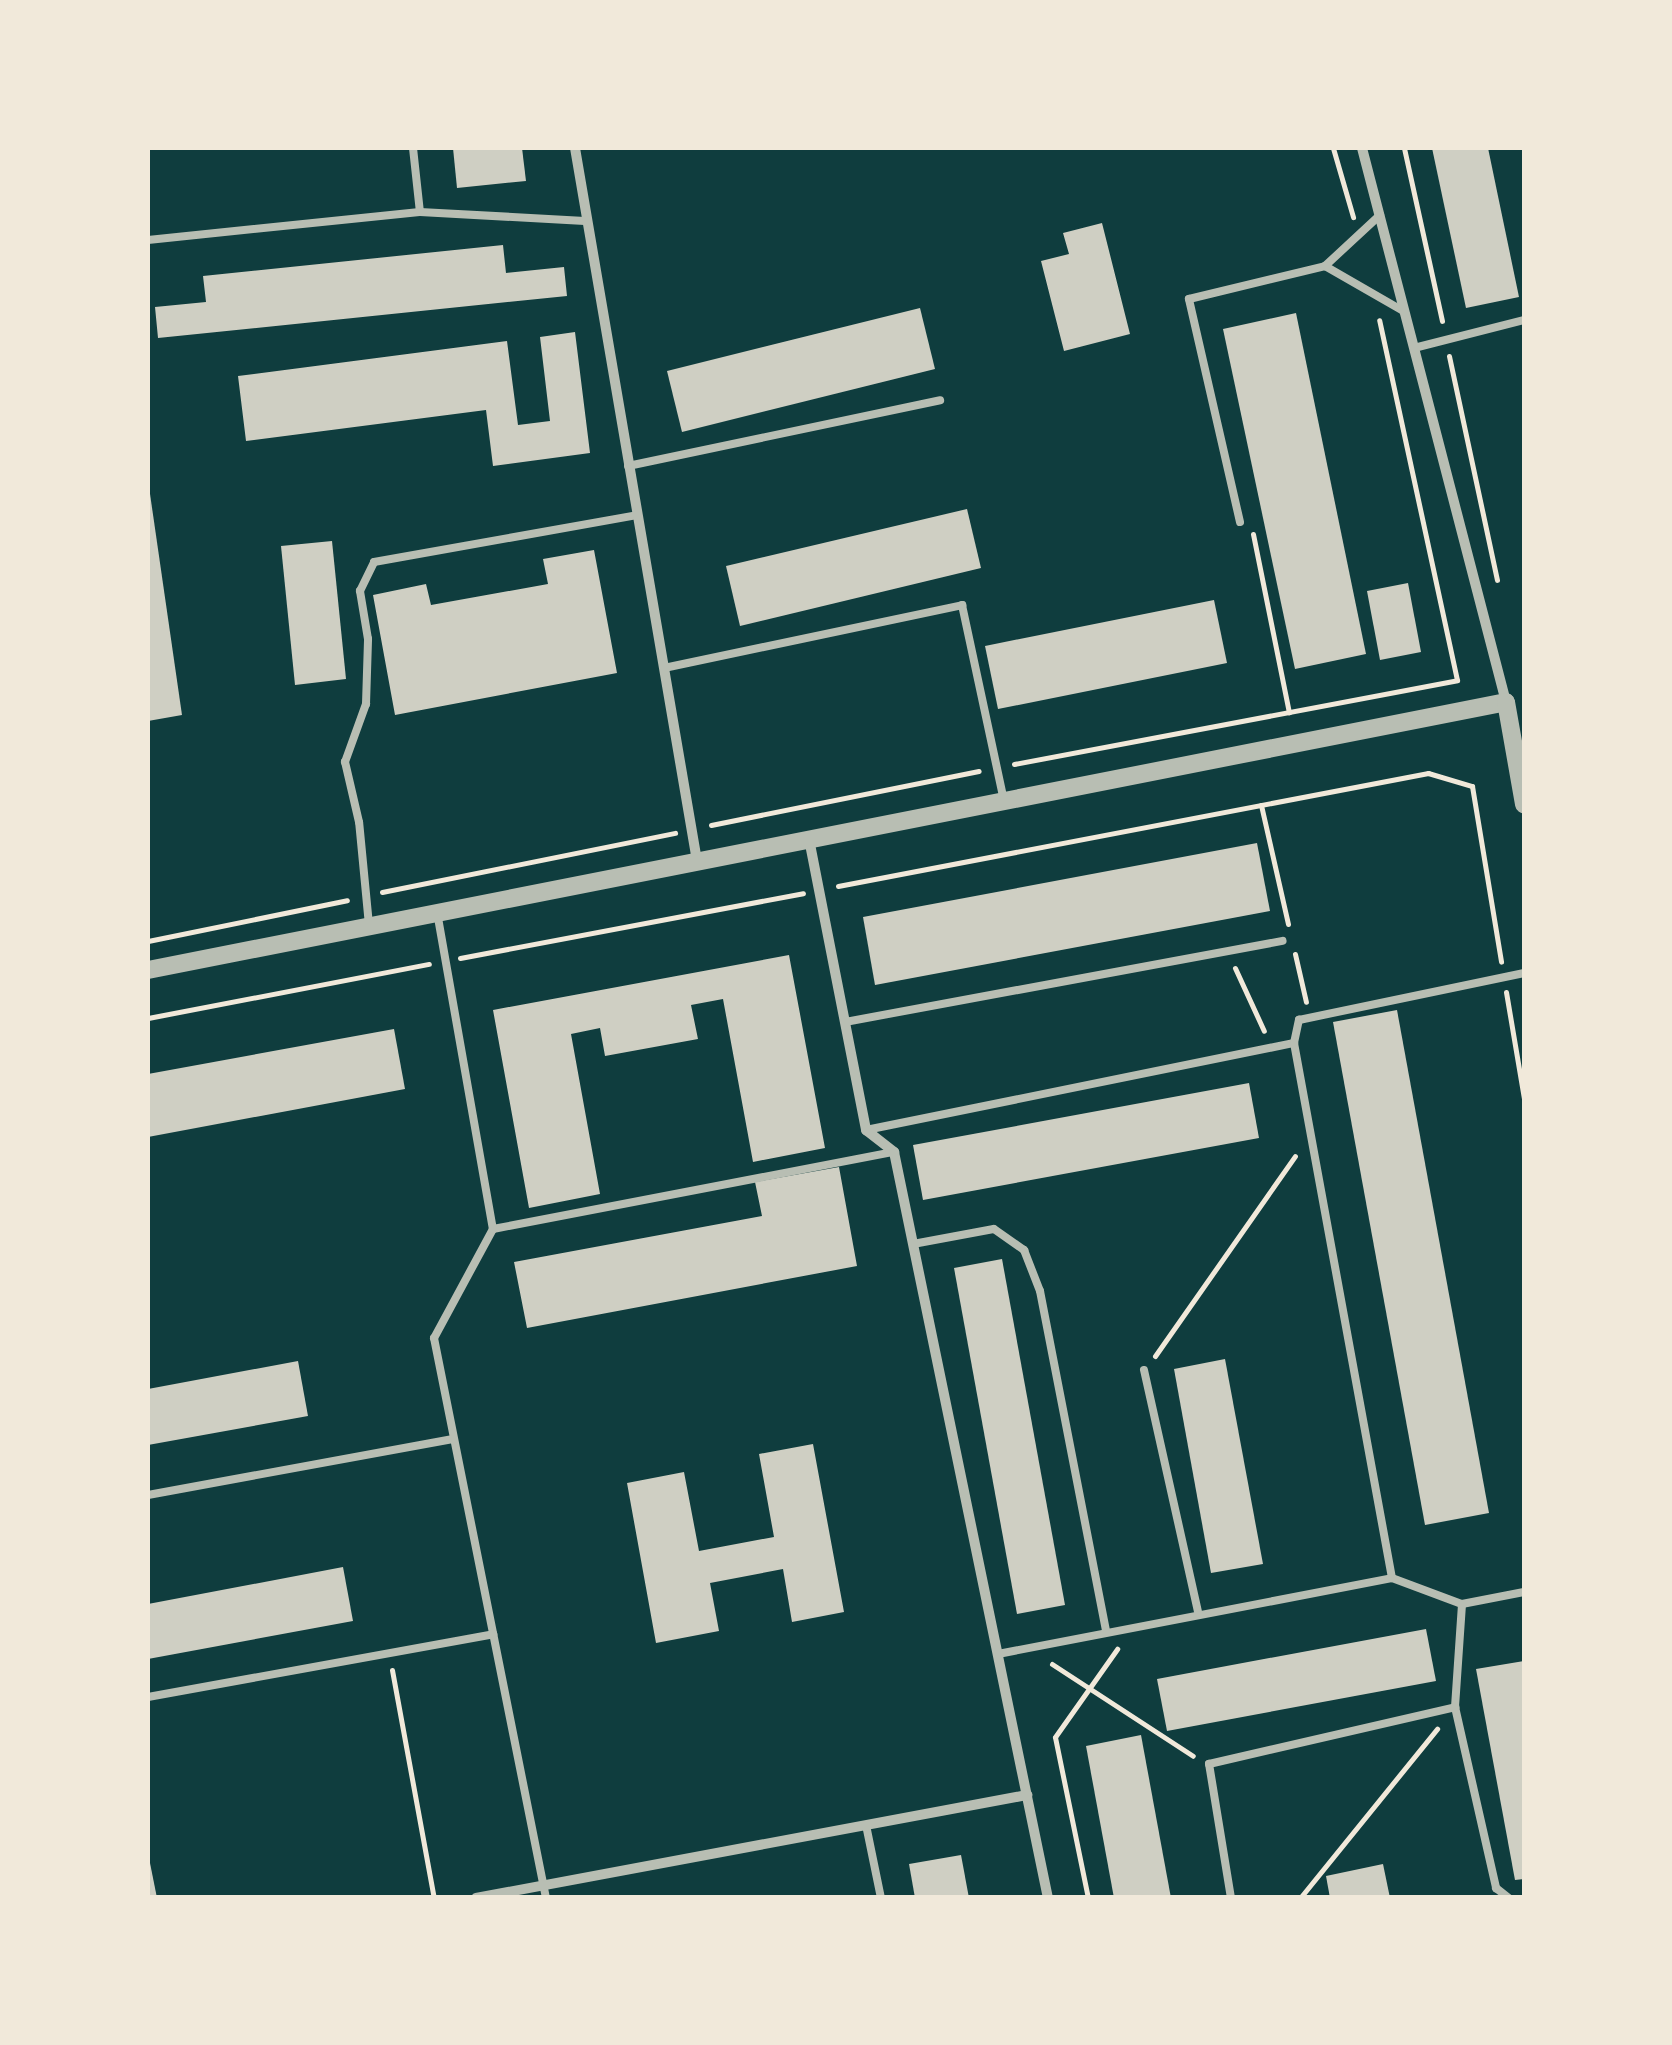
<!DOCTYPE html>
<html>
<head>
<meta charset="utf-8">
<style>
	body { margin:0 }
	#map { position:relative; width:1672px; height:2045px; overflow:hidden; background:#0f3d3e; font-family:"Work Sans",sans-serif }
	div>[style] { position:absolute }
	[style*='--x'] { left:calc(var(--x)*1px); top:calc(var(--y)*1px); width:calc(var(--w)*1px); rotate:calc(var(--a)*1deg) }
	.building>* { inset:0; background:#cfcfc3 }
	.path>* { height:5px; margin:-2.5px; padding:0 2.5px; transform-origin:2.5px; border-radius:2.5px; background:#f1e9da }
	.service>* { height:8px; margin:-4px; padding:0 4px; transform-origin:4px; border-radius:4px; background:#b8beb3 }
	.minor>* { height:10px; margin:-5px; padding:0 5px; transform-origin:5px; border-radius:5px; background:#b8beb3 }
	.tertiary>* { height:18px; margin:-9px; padding:0 9px; transform-origin:9px; border-radius:9px; background:#b8beb3 }
	span { translate:-50% -50%; white-space:nowrap; text-align:center; line-height:1.15; -webkit-text-stroke:8px #f1e9da; paint-order:stroke }
	.frame { position:absolute; inset:0; border:150px solid #f1e9da; pointer-events:none }
</style>
</head>
<body>
<div id="map">
	<div class="building">
		<div style="clip-path:polygon(453px 148px,522px 148px,526px 181px,457px 188px)"></div>
		<div style="clip-path:polygon(1432px 148px,1488px 148px,1519px 297px,1466px 308px)"></div>
		<div style="clip-path:polygon(1102px 223px,1130px 334px,1064px 351px,1041px 261px,1069px 254px,1063px 233px)"></div>
		<div style="clip-path:polygon(503px 245px,506px 273px,564px 267px,567px 296px,158px 338px,155px 307px,206px 302px,203px 276px)"></div>
		<div style="clip-path:polygon(920px 308px,935px 369px,682px 432px,667px 371px)"></div>
		<div style="clip-path:polygon(1296px 313px,1366px 654px,1295px 669px,1223px 329px)"></div>
		<div style="clip-path:polygon(575px 332px,590px 453px,493px 466px,486px 410px,246px 441px,238px 376px,507px 341px,518px 425px,550px 421px,540px 337px)"></div>
		<div style="clip-path:polygon(148px 480px,182px 715px,148px 721px)"></div>
		<div style="clip-path:polygon(967px 509px,981px 568px,740px 626px,726px 566px)"></div>
		<div style="clip-path:polygon(332px 541px,346px 679px,295px 685px,281px 546px)"></div>
		<div style="clip-path:polygon(594px 550px,617px 673px,395px 715px,373px 595px,426px 584px,431px 605px,548px 584px,543px 559px)"></div>
		<div style="clip-path:polygon(1408px 583px,1421px 652px,1380px 660px,1367px 591px)"></div>
		<div style="clip-path:polygon(1214px 600px,1227px 663px,998px 709px,985px 646px)"></div>
		<div style="clip-path:polygon(1257px 843px,1270px 911px,875px 985px,863px 917px)"></div>
		<div style="clip-path:polygon(789px 955px,825px 1148px,753px 1162px,723px 999px,691px 1005px,698px 1039px,605px 1056px,600px 1028px,571px 1034px,600px 1194px,529px 1208px,493px 1010px)"></div>
		<div style="clip-path:polygon(1397px 1010px,1489px 1513px,1425px 1525px,1333px 1022px)"></div>
		<div style="clip-path:polygon(394px 1029px,405px 1089px,148px 1137px,148px 1074px)"></div>
		<div style="clip-path:polygon(1249px 1083px,1259px 1138px,923px 1200px,913px 1145px)"></div>
		<div style="clip-path:polygon(839px 1167px,857px 1266px,527px 1328px,514px 1262px,762px 1216px,755px 1182px)"></div>
		<div style="clip-path:polygon(1002px 1259px,1065px 1605px,1017px 1614px,954px 1268px)"></div>
		<div style="clip-path:polygon(1225px 1359px,1263px 1564px,1211px 1573px,1174px 1369px)"></div>
		<div style="clip-path:polygon(298px 1361px,308px 1416px,148px 1445px,148px 1389px)"></div>
		<div style="clip-path:polygon(813px 1444px,844px 1612px,792px 1622px,783px 1569px,710px 1583px,719px 1631px,656px 1643px,627px 1483px,684px 1472px,699px 1551px,774px 1537px,759px 1454px)"></div>
		<div style="clip-path:polygon(343px 1567px,353px 1621px,148px 1659px,148px 1604px)"></div>
		<div style="clip-path:polygon(1426px 1629px,1436px 1681px,1167px 1731px,1157px 1679px)"></div>
		<div style="clip-path:polygon(1524px 1661px,1524px 1879px,1515px 1880px,1476px 1669px)"></div>
		<div style="clip-path:polygon(1141px 1735px,1171px 1898px,1114px 1898px,1086px 1746px)"></div>
		<div style="clip-path:polygon(961px 1855px,969px 1898px,915px 1898px,909px 1864px)"></div>
		<div style="clip-path:polygon(148px 1858px,149px 1858px,157px 1898px,148px 1898px)"></div>
		<div style="clip-path:polygon(1383px 1864px,1390px 1898px,1330px 1898px,1326px 1876px)"></div>
	</div>
	<div class="path">
		<div style="--x:1333;--y:148;--w:72;--a:73.8"></div>
		<div style="--x:1404;--y:148;--w:177;--a:77.6"></div>
		<div style="--x:1449;--y:356;--w:229;--a:77.9"></div>
		<div style="--x:1253;--y:534;--w:182;--a:78.6"></div>
		<div style="--x:1014;--y:764;--w:451;--a:-10.7"></div>
		<div style="--x:1457;--y:680;--w:368;--a:-102.2"></div>
		<div style="--x:1261;--y:805;--w:122;--a:77.2"></div>
		<div style="--x:711;--y:825;--w:273;--a:-11.4"></div>
		<div style="--x:838;--y:886;--w:601;--a:-10.84"></div>
		<div style="--x:1428;--y:773;--w:46;--a:16.5"></div>
		<div style="--x:1472;--y:786;--w:178;--a:80.6"></div>
		<div style="--x:382;--y:892;--w:299;--a:-11.4"></div>
		<div style="--x:148;--y:941;--w:203;--a:-11.6"></div>
		<div style="--x:1295;--y:954;--w:49;--a:77.1"></div>
		<div style="--x:460;--y:958;--w:349;--a:-10.7"></div>
		<div style="--x:1235;--y:968;--w:69;--a:65.3"></div>
		<div style="--x:1506;--y:992;--w:108;--a:80.4"></div>
		<div style="--x:148;--y:1018;--w:286;--a:-10.9"></div>
		<div style="--x:1155;--y:1356;--w:244;--a:-55"></div>
		<div style="--x:1052;--y:1664;--w:168;--a:33.1"></div>
		<div style="--x:392;--y:1670;--w:232;--a:79.6"></div>
		<div style="--x:1088;--y:1898;--w:164;--a:-101.6"></div>
		<div style="--x:1055;--y:1737;--w:108;--a:-54.8"></div>
		<div style="--x:1300;--y:1898;--w:218;--a:-51"></div>
	</div>
	<div class="service">
		<div style="--x:413;--y:148;--w:64;--a:83.8"></div>
		<div style="--x:420;--y:212;--w:165;--a:3.1"></div>
		<div style="--x:148;--y:240;--w:273;--a:-5.9"></div>
		<div style="--x:1325;--y:266;--w:75;--a:-42.8"></div>
		<div style="--x:1414;--y:348;--w:114;--a:-14.3"></div>
		<div style="--x:628;--y:466;--w:319;--a:-11.9"></div>
		<div style="--x:1240;--y:522;--w:229;--a:-102.9"></div>
		<div style="--x:1189;--y:299;--w:140;--a:-13.6"></div>
		<div style="--x:1325;--y:266;--w:92;--a:29.9"></div>
		<div style="--x:664;--y:668;--w:305;--a:-11.9"></div>
		<div style="--x:962;--y:605;--w:200;--a:77.9"></div>
		<div style="--x:437;--y:912;--w:322;--a:80"></div>
		<div style="--x:493;--y:1229;--w:124;--a:118.4"></div>
		<div style="--x:434;--y:1338;--w:571;--a:78.69"></div>
		<div style="--x:369;--y:925;--w:103;--a:-95.5"></div>
		<div style="--x:359;--y:822;--w:62;--a:-103.1"></div>
		<div style="--x:345;--y:762;--w:62;--a:-70.1"></div>
		<div style="--x:366;--y:704;--w:65;--a:-88.2"></div>
		<div style="--x:368;--y:639;--w:49;--a:-99.5"></div>
		<div style="--x:360;--y:591;--w:32;--a:-64"></div>
		<div style="--x:374;--y:562;--w:267;--a:-10.1"></div>
		<div style="--x:845;--y:1022;--w:445;--a:-10.5"></div>
		<div style="--x:1294;--y:1043;--w:544;--a:79.62"></div>
		<div style="--x:866;--y:1130;--w:437;--a:-11.5"></div>
		<div style="--x:1294;--y:1043;--w:24;--a:-78"></div>
		<div style="--x:1299;--y:1020;--w:230;--a:-11.8"></div>
		<div style="--x:493;--y:1229;--w:408;--a:-10.9"></div>
		<div style="--x:913;--y:1244;--w:82;--a:-10.5"></div>
		<div style="--x:994;--y:1229;--w:37;--a:35"></div>
		<div style="--x:1024;--y:1250;--w:44;--a:68.7"></div>
		<div style="--x:1040;--y:1291;--w:345;--a:79"></div>
		<div style="--x:1144;--y:1370;--w:247;--a:77.4"></div>
		<div style="--x:148;--y:1495;--w:310;--a:-10.4"></div>
		<div style="--x:998;--y:1654;--w:401;--a:-10.9"></div>
		<div style="--x:1392;--y:1578;--w:75;--a:20.4"></div>
		<div style="--x:1462;--y:1604;--w:63;--a:-11"></div>
		<div style="--x:148;--y:1697;--w:351;--a:-10.3"></div>
		<div style="--x:1455;--y:1707;--w:186;--a:77.2"></div>
		<div style="--x:1496;--y:1888;--w:16;--a:38"></div>
		<div style="--x:866;--y:1825;--w:75;--a:78.4"></div>
		<div style="--x:1231;--y:1898;--w:136;--a:-99.3"></div>
		<div style="--x:1209;--y:1764;--w:253;--a:-13"></div>
		<div style="--x:1455;--y:1707;--w:103;--a:-86.1"></div>
	</div>
	<div class="minor">
		<div style="--x:575;--y:148;--w:723;--a:80.29"></div>
		<div style="--x:1362;--y:148;--w:572;--a:75.43"></div>
		<div style="--x:809;--y:839;--w:297;--a:78.9"></div>
		<div style="--x:866;--y:1130;--w:36;--a:38"></div>
		<div style="--x:894;--y:1152;--w:762;--a:78.34"></div>
		<div style="--x:476;--y:1898;--w:561;--a:-10.59"></div>
	</div>
	<div class="tertiary">
		<div style="--x:148;--y:970;--w:1384;--a:-11.16"></div>
		<div style="--x:1506;--y:702;--w:104;--a:80"></div>
	</div>
	<div class="frame"></div>
</div>
</body>
</html>
